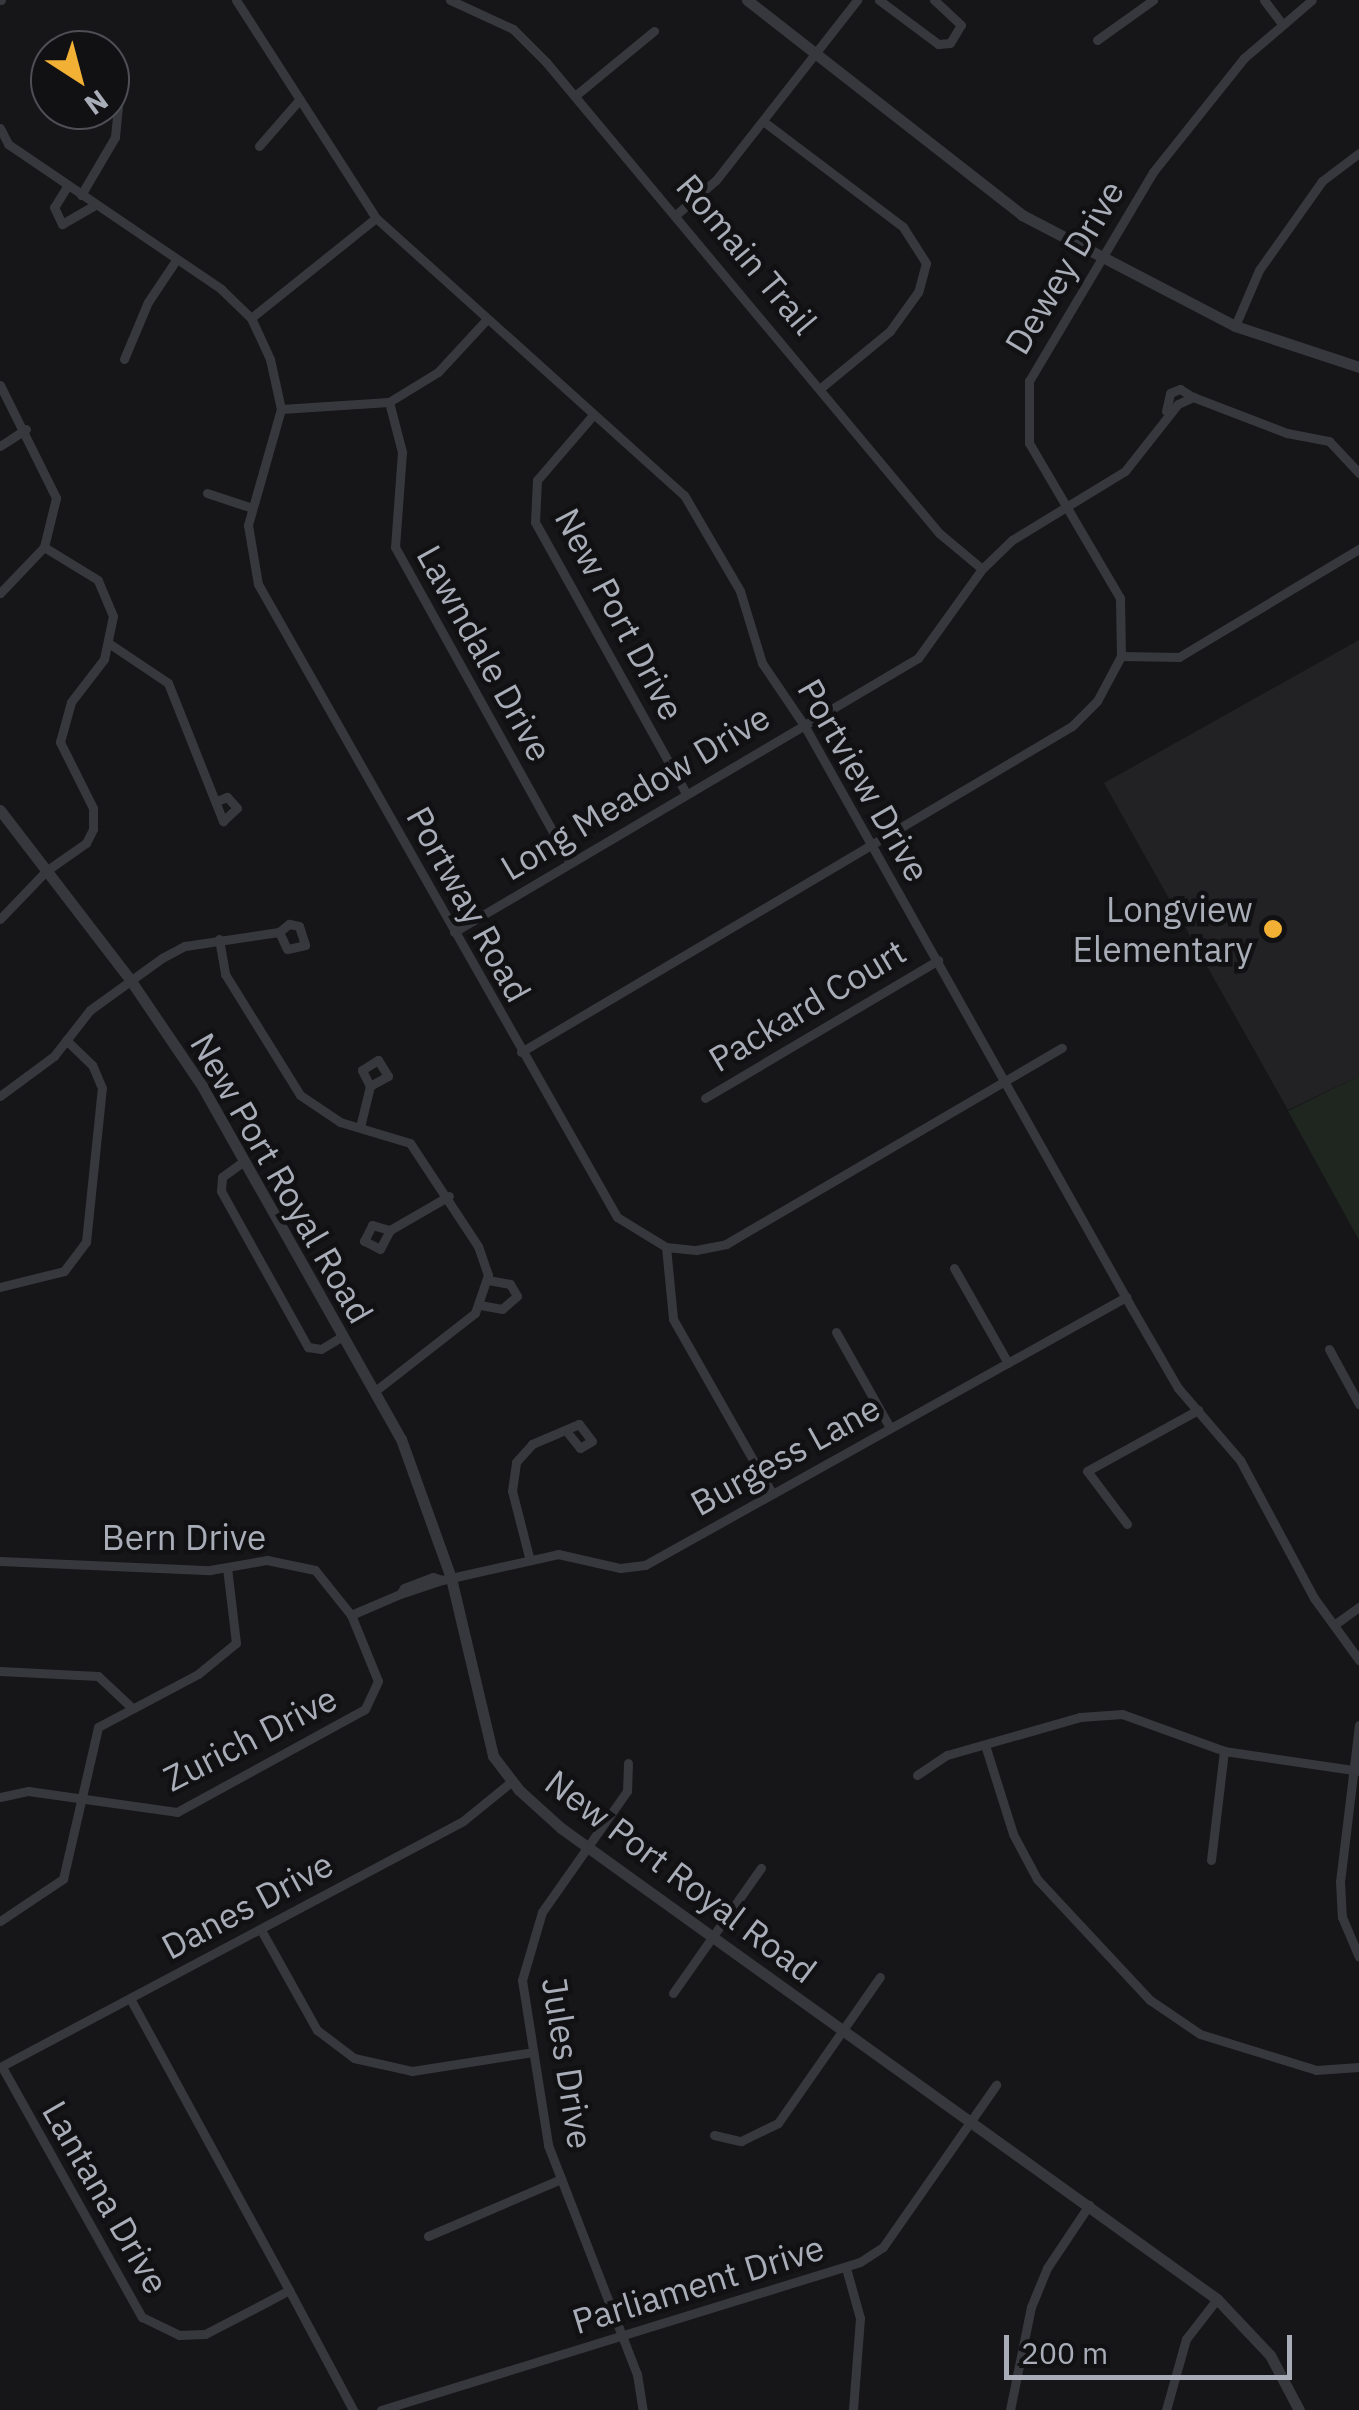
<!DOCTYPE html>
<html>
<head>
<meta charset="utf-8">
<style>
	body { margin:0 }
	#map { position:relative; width:1359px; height:2410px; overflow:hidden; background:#161618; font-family:"IBM Plex Sans",sans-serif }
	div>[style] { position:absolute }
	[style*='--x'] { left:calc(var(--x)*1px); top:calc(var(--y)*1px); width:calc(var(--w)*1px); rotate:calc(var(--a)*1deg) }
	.built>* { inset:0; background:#222225 }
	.green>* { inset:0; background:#1e261f }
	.minor>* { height:9px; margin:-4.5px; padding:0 4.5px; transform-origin:4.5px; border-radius:4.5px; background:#37383d }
	.tertiary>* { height:11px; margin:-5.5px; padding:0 5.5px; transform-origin:5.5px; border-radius:5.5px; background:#37383d }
	.dots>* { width:28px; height:28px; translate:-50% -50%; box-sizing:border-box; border:5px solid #111113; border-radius:50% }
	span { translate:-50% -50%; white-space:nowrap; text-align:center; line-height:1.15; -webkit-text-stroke:9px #111113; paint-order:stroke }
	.street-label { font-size:35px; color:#a8adb8 }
	.poi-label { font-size:35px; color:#a8adb8 }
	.right { translate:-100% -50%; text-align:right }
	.north { position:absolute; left:30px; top:30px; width:100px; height:100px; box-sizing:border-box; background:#111113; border:2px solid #4d4f55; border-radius:50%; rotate:144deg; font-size:28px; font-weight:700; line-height:40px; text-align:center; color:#a8adb8 }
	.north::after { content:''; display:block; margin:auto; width:35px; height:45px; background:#f2b134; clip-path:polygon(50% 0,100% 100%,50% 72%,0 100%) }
	.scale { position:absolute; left:1004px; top:2335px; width:288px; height:45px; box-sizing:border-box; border:5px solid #a8adb8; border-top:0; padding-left:12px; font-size:30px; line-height:35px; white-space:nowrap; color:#a8adb8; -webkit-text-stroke:8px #111113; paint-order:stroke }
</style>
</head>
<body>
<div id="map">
	<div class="built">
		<div style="clip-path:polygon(1359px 640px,1359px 1076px,1288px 1110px,1104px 783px)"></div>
	</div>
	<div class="green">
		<div style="clip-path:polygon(1359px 1076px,1359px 1240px,1288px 1111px)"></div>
	</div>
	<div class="minor">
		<div style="--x:0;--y:0;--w:1;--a:0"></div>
		<div style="--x:236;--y:0;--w:259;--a:57.3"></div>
		<div style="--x:376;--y:218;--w:414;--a:42"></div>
		<div style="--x:684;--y:495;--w:111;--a:59.7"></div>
		<div style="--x:740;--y:591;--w:75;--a:73"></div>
		<div style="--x:762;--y:663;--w:75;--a:55.9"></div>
		<div style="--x:804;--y:725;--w:673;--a:60.66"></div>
		<div style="--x:1134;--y:1312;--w:88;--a:59.9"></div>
		<div style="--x:1178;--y:1388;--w:95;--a:49.3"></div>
		<div style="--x:1240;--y:1460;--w:157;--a:61.8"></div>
		<div style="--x:1314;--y:1598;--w:77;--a:54"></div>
		<div style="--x:450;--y:0;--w:69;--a:24.7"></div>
		<div style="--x:513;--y:29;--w:47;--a:45"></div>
		<div style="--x:546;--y:62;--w:613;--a:50.16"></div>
		<div style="--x:939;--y:533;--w:56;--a:39.9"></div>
		<div style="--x:879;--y:0;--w:74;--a:36.7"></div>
		<div style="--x:938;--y:44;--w:12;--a:-5"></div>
		<div style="--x:950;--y:43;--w:21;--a:-59"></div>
		<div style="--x:961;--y:25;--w:37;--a:-137"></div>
		<div style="--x:1264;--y:0;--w:26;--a:53"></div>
		<div style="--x:1097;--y:40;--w:69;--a:-35.5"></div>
		<div style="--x:576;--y:95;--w:101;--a:-39.4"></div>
		<div style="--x:763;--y:121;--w:176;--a:37.1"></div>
		<div style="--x:903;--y:227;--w:43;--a:57.4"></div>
		<div style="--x:926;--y:263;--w:30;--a:105"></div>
		<div style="--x:918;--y:292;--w:48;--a:125.7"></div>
		<div style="--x:890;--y:331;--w:87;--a:140.6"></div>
		<div style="--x:0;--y:128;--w:18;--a:63"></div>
		<div style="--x:8;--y:144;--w:258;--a:34.2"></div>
		<div style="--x:221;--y:289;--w:42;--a:44"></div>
		<div style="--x:251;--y:318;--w:45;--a:65.1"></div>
		<div style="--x:270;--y:359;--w:51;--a:77.6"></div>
		<div style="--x:281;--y:409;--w:121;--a:105.9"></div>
		<div style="--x:248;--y:525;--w:60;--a:80.4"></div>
		<div style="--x:258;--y:584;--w:728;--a:60.44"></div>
		<div style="--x:617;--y:1217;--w:57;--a:31.5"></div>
		<div style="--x:666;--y:1247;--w:30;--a:6"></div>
		<div style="--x:696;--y:1250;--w:31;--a:-11"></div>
		<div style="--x:726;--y:1244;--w:389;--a:-30.3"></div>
		<div style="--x:259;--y:146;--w:62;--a:-48.9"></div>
		<div style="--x:68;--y:185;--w:26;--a:122"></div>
		<div style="--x:54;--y:207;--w:19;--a:65"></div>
		<div style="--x:62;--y:224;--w:39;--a:-30"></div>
		<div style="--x:81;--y:195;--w:67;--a:-59.6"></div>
		<div style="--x:115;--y:137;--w:51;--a:-84.4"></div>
		<div style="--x:678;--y:213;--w:50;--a:-41"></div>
		<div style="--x:716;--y:180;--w:229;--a:-51.9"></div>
		<div style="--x:251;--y:318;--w:160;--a:-38.7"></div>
		<div style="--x:1235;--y:326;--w:61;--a:-66.8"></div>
		<div style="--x:1259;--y:270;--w:109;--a:-54.7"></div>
		<div style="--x:1322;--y:181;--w:46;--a:-37.1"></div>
		<div style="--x:124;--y:359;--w:62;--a:-67.2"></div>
		<div style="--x:148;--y:302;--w:50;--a:-56.3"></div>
		<div style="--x:0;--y:385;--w:126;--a:63.6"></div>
		<div style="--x:56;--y:498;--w:50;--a:103.8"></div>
		<div style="--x:44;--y:547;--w:64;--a:133.7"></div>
		<div style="--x:389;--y:402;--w:52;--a:75.4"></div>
		<div style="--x:402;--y:452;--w:95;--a:94.2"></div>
		<div style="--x:395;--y:547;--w:361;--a:61"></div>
		<div style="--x:281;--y:409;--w:108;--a:-3.7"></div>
		<div style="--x:389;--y:402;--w:57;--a:-31.5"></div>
		<div style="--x:438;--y:372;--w:72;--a:-47.2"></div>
		<div style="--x:1166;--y:411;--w:18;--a:-77"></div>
		<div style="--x:1170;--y:393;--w:11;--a:-22"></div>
		<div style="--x:1180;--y:389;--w:15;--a:32"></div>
		<div style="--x:593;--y:415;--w:86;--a:130.7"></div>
		<div style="--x:537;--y:480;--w:42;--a:92.7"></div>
		<div style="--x:535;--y:522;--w:309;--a:60.9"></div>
		<div style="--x:0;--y:446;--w:31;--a:-33"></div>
		<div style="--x:207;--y:493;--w:47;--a:18.4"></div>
		<div style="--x:110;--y:644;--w:70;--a:33.9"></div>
		<div style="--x:168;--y:683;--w:149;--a:68.3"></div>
		<div style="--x:223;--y:821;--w:19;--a:-43"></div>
		<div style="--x:237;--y:808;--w:15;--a:-132"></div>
		<div style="--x:227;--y:797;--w:9;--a:159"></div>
		<div style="--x:1121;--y:656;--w:58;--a:1"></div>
		<div style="--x:1179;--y:657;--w:210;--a:-31"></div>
		<div style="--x:0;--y:919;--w:66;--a:-46.2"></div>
		<div style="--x:46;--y:871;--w:49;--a:-35"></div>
		<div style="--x:86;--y:843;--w:16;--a:-63"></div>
		<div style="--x:93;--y:829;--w:21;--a:-90"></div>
		<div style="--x:93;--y:808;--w:74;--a:-116.6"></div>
		<div style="--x:60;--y:742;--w:41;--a:-74.6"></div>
		<div style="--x:71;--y:702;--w:54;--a:-52.5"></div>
		<div style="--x:104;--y:659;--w:44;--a:-78.2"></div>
		<div style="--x:113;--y:616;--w:39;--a:-113"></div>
		<div style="--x:98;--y:580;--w:63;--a:-148.6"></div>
		<div style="--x:454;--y:932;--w:539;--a:-30.56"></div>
		<div style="--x:918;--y:658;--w:110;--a:-54.3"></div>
		<div style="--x:982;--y:569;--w:42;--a:-44"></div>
		<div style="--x:1012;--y:540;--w:132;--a:-31.4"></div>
		<div style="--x:1125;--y:471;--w:85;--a:-51.7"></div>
		<div style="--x:1178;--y:404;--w:17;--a:-25"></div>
		<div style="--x:1193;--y:397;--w:101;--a:21"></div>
		<div style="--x:1287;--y:433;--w:43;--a:10.8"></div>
		<div style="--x:1329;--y:441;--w:44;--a:46.8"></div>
		<div style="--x:219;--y:939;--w:36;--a:80"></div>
		<div style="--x:225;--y:974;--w:142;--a:58.2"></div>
		<div style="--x:300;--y:1095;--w:48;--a:34"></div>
		<div style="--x:340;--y:1122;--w:73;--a:16.7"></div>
		<div style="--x:410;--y:1143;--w:123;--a:56.6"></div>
		<div style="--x:478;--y:1246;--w:31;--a:71"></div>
		<div style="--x:488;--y:1275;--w:40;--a:108.9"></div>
		<div style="--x:475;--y:1313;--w:128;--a:142"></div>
		<div style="--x:521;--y:1052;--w:640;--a:-30.61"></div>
		<div style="--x:1072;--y:726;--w:35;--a:-45"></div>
		<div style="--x:1097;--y:701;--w:51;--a:-61.9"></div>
		<div style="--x:1121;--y:656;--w:58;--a:-91"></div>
		<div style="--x:1120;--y:598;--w:180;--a:-120.4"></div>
		<div style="--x:1029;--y:443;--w:62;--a:-90"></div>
		<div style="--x:1029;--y:381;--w:243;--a:-59.3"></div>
		<div style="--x:1153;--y:172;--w:146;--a:-51.4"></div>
		<div style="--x:1244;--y:58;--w:89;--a:-40.5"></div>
		<div style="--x:0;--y:1096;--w:67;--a:-36.5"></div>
		<div style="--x:54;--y:1056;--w:58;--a:-52"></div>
		<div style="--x:90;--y:1010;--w:89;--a:-35.8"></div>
		<div style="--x:162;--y:958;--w:26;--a:-28"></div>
		<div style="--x:185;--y:946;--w:95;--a:-8.5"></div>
		<div style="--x:279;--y:932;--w:13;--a:-39"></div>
		<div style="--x:289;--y:924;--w:10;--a:11"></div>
		<div style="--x:299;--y:926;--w:20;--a:72"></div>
		<div style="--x:305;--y:945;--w:18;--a:167"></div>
		<div style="--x:287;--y:949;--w:19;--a:-115"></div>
		<div style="--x:705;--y:1098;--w:271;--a:-30.6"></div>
		<div style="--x:360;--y:1127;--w:42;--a:-76.3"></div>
		<div style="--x:370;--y:1086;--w:18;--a:-117"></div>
		<div style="--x:362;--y:1070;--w:19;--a:-32"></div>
		<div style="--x:378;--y:1060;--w:19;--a:58"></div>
		<div style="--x:388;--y:1076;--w:21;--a:151"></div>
		<div style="--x:244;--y:1161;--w:27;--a:144"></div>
		<div style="--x:222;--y:1177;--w:14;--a:94"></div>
		<div style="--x:221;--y:1191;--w:179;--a:60.9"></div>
		<div style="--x:308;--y:1347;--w:13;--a:9"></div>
		<div style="--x:321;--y:1349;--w:26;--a:-31"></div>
		<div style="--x:390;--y:1230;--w:21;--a:118"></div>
		<div style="--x:380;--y:1249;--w:18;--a:-153"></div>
		<div style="--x:364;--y:1241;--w:18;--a:-63"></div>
		<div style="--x:372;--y:1225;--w:19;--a:16"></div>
		<div style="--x:390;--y:1230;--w:68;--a:-30"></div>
		<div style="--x:666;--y:1247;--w:72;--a:84.4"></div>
		<div style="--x:673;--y:1319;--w:200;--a:60.4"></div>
		<div style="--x:954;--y:1268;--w:109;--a:60.4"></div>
		<div style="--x:0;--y:1287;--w:66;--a:-14"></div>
		<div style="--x:64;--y:1271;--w:36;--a:-53"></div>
		<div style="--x:86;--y:1242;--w:155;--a:-84.1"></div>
		<div style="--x:102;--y:1088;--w:25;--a:-113"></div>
		<div style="--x:92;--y:1065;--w:36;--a:-136"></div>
		<div style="--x:480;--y:1305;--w:22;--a:10"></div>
		<div style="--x:502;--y:1309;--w:20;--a:-41"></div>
		<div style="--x:517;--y:1296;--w:14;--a:-120"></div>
		<div style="--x:510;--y:1284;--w:22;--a:-170"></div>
		<div style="--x:836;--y:1332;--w:110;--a:60.6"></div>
		<div style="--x:1329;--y:1349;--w:63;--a:61.4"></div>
		<div style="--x:1127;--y:1524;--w:66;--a:-127"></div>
		<div style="--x:1087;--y:1471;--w:127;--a:-28.8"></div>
		<div style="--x:529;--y:1557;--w:68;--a:-104.4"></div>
		<div style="--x:512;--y:1491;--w:29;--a:-82"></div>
		<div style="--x:516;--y:1462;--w:24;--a:-48"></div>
		<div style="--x:532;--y:1444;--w:51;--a:-23.1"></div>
		<div style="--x:579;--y:1424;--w:21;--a:53"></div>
		<div style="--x:592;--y:1441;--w:14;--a:150"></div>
		<div style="--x:580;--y:1448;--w:19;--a:-129"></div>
		<div style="--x:0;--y:1561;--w:210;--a:2.5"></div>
		<div style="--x:210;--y:1570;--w:58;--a:-10"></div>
		<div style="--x:267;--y:1560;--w:49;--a:11.8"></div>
		<div style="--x:315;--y:1570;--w:58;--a:51.3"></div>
		<div style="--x:351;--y:1615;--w:53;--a:-23.2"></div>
		<div style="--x:433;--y:1577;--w:9;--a:18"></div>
		<div style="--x:442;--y:1580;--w:44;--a:161.6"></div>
		<div style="--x:400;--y:1594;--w:7;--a:-56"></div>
		<div style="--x:404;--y:1588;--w:31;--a:-21"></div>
		<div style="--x:442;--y:1580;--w:119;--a:-12.6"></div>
		<div style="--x:558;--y:1554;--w:64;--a:12.7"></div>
		<div style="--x:620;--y:1568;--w:25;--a:-7"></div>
		<div style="--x:645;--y:1565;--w:551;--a:-29.13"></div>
		<div style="--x:1334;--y:1625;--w:31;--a:-36"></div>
		<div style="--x:0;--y:1671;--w:98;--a:2.9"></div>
		<div style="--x:98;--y:1676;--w:44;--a:43.2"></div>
		<div style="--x:1359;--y:1725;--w:157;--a:96.9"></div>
		<div style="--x:1340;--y:1881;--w:36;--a:87"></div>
		<div style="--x:1342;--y:1917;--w:43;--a:67"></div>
		<div style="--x:985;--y:1745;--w:93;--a:72.5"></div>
		<div style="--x:1013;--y:1834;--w:51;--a:61.9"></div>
		<div style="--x:1037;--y:1879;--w:166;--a:47"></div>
		<div style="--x:1150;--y:2000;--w:60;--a:34.2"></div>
		<div style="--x:1200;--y:2034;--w:121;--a:17.2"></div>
		<div style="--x:1316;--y:2070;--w:43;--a:-4"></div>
		<div style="--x:628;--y:1763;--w:28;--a:92"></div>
		<div style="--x:627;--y:1791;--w:148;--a:125.1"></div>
		<div style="--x:542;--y:1912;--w:71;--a:106.4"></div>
		<div style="--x:522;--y:1980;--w:167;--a:81"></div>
		<div style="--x:548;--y:2145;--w:246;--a:68.8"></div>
		<div style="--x:637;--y:2374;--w:36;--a:81"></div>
		<div style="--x:917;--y:1775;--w:36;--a:-34"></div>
		<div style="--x:947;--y:1755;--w:138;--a:-15.9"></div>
		<div style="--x:1080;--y:1717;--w:42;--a:-4.1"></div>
		<div style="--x:1122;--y:1714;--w:109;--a:19.9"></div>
		<div style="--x:1224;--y:1751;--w:136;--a:8.4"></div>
		<div style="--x:0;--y:1797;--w:29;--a:-12"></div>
		<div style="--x:28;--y:1791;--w:150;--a:8"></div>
		<div style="--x:177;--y:1812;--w:214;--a:-28.7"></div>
		<div style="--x:365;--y:1709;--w:31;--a:-65"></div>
		<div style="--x:378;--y:1681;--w:71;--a:-112.2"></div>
		<div style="--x:1211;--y:1860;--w:110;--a:-83.2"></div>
		<div style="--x:0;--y:1921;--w:76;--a:-33.7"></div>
		<div style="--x:63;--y:1879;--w:156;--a:-77"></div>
		<div style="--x:98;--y:1727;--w:113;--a:-27.9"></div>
		<div style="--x:198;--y:1674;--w:49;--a:-39.2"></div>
		<div style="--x:236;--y:1643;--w:76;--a:-96.8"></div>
		<div style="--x:261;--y:1930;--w:115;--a:60.8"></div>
		<div style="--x:317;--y:2030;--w:46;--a:37.1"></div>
		<div style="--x:354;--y:2058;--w:59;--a:12.6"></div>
		<div style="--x:412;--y:2071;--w:122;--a:-8.9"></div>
		<div style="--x:673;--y:1993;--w:153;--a:-54.9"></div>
		<div style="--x:0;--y:2067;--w:524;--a:-27.98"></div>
		<div style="--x:463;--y:1821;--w:63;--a:-39.2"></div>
		<div style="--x:2;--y:2067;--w:287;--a:60.8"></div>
		<div style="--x:142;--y:2317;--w:41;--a:25.9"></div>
		<div style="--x:179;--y:2335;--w:26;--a:-2"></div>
		<div style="--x:205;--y:2334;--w:63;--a:-27.4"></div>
		<div style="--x:261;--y:2305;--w:32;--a:-28"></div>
		<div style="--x:289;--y:2290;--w:332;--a:-118.6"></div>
		<div style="--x:714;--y:2135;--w:28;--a:13"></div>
		<div style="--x:741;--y:2141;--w:41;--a:-25.9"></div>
		<div style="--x:778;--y:2123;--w:178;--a:-55.1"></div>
		<div style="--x:428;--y:2236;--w:145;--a:-23.2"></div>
		<div style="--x:846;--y:2268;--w:52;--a:74.4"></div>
		<div style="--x:860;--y:2318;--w:92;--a:94.4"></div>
		<div style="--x:289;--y:2290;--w:136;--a:61.9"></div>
		<div style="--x:381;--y:2410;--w:501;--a:-17.17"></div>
		<div style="--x:860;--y:2262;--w:27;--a:-33"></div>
		<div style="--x:883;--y:2247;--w:198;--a:-55.1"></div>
		<div style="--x:1010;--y:2410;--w:105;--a:-78.5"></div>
		<div style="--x:1031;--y:2307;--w:42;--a:-67.7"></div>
		<div style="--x:1047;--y:2268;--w:76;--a:-56.3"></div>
		<div style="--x:1166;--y:2410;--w:74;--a:-74.3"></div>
		<div style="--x:1186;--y:2339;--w:51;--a:-52.2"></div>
	</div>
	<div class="tertiary">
		<div style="--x:747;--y:0;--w:349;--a:38"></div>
		<div style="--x:1022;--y:215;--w:240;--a:27.5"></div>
		<div style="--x:1235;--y:326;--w:131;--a:18.3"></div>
		<div style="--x:0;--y:810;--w:215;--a:52.5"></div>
		<div style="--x:131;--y:981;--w:127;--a:55.9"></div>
		<div style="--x:202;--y:1086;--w:405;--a:60.6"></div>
		<div style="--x:401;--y:1439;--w:148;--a:70.2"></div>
		<div style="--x:451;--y:1578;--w:183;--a:76.7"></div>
		<div style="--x:493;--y:1756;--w:43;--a:52.6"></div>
		<div style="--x:519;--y:1790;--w:57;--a:42.1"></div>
		<div style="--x:561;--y:1828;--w:808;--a:35.68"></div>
		<div style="--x:1217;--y:2299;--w:77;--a:46.6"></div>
		<div style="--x:1270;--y:2355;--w:62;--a:62.2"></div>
	</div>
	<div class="dots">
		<div style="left:1273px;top:929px;background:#f2b134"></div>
	</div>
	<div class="street-label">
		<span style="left:747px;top:254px;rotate:50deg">Romain Trail</span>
		<span style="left:1064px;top:267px;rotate:-59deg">Dewey Drive</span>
		<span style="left:620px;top:614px;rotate:62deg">New Port Drive</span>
		<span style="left:485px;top:653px;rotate:61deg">Lawndale Drive</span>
		<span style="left:864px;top:780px;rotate:60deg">Portview Drive</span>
		<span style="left:635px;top:792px;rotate:-31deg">Long Meadow Drive</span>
		<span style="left:469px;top:904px;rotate:61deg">Portway Road</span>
		<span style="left:807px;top:1005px;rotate:-31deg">Packard Court</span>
		<span style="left:282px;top:1178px;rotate:60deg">New Port Royal Road</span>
		<span style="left:785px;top:1455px;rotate:-29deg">Burgess Lane</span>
		<span style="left:184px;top:1537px">Bern Drive</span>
		<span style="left:250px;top:1738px;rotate:-27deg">Zurich Drive</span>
		<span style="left:681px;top:1876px;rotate:37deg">New Port Royal Road</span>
		<span style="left:247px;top:1905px;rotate:-28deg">Danes Drive</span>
		<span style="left:568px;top:2063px;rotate:81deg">Jules Drive</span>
		<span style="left:106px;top:2197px;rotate:60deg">Lantana Drive</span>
		<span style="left:698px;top:2284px;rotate:-17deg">Parliament Drive</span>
	</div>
	<div class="poi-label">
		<span class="right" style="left:1253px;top:929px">Longview<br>Elementary</span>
	</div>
	<div class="north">N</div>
	<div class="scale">200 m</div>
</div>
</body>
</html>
